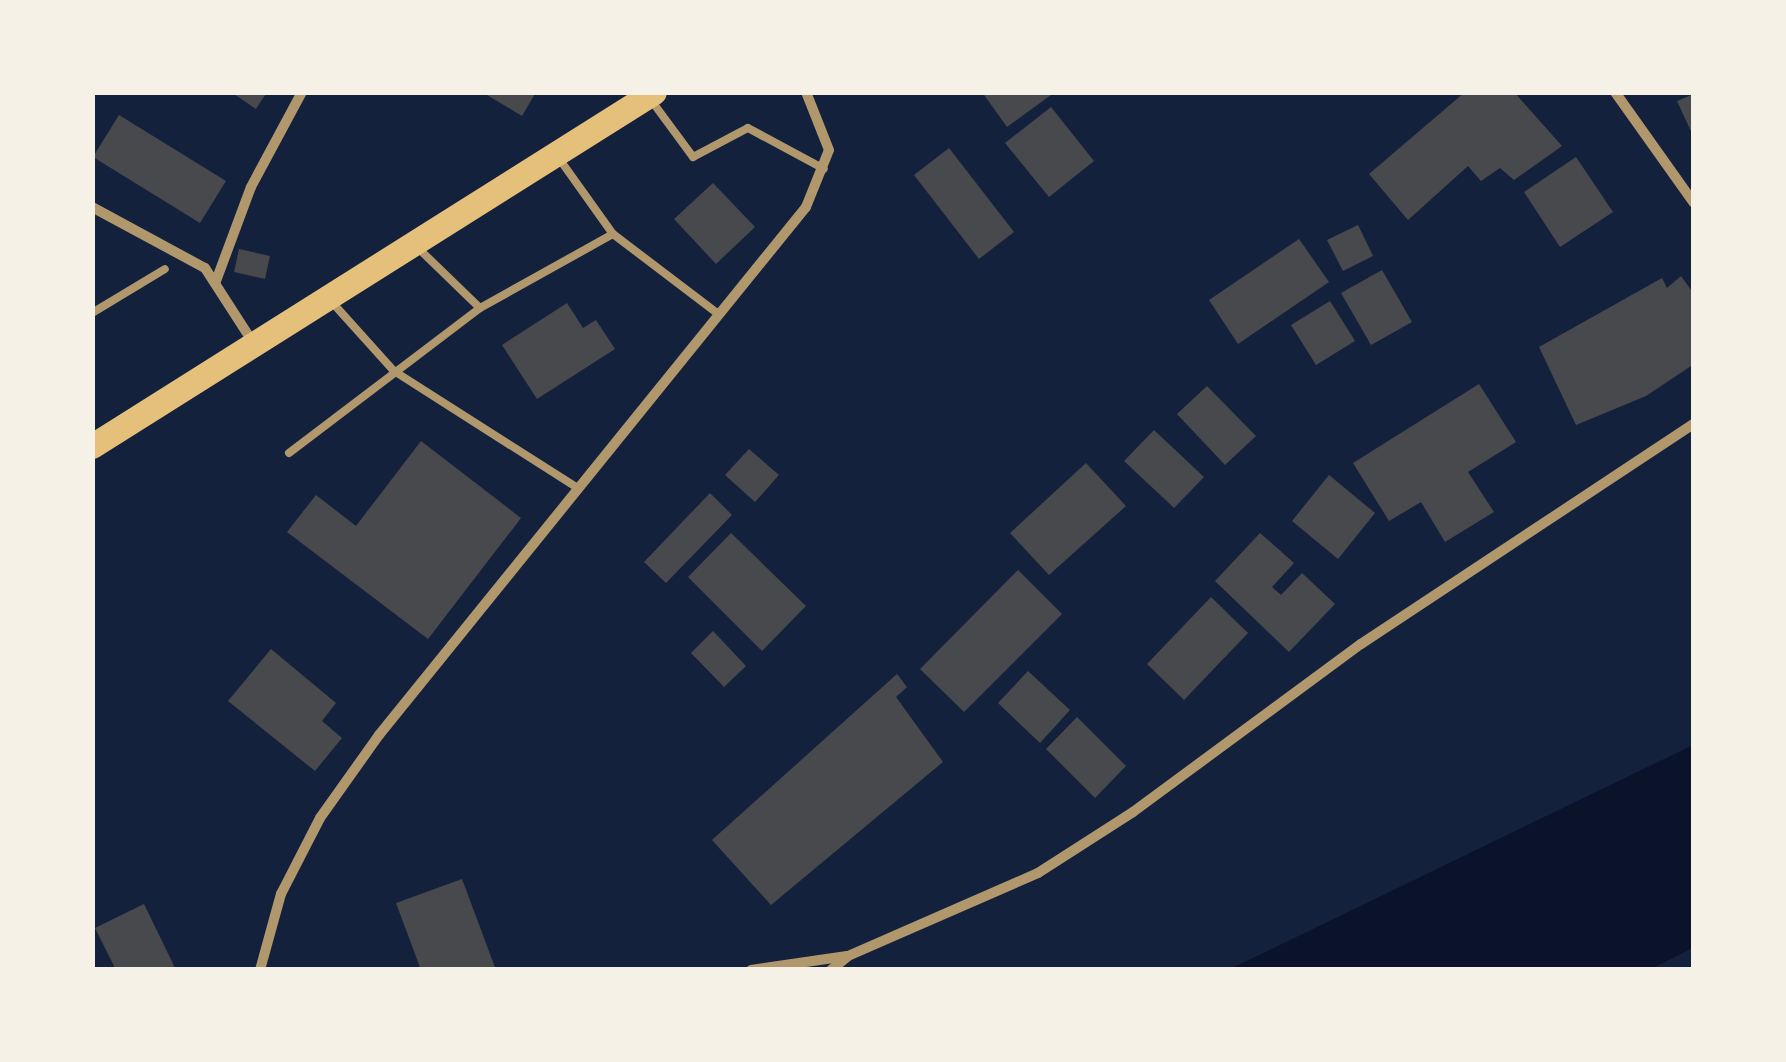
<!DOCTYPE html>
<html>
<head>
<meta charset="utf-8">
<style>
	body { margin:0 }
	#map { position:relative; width:1786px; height:1062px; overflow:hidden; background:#14213d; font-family:Karla,sans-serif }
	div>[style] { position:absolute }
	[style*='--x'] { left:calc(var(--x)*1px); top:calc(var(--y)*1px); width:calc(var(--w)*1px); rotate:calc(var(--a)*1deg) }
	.water>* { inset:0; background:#0b132b }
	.building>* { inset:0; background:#48494c }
	.service>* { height:8px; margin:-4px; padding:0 4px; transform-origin:4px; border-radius:4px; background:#b1986c }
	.minor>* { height:10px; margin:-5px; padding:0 5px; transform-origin:5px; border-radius:5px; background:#b1986c }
	.primary>* { height:25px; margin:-12.5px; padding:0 12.5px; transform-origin:12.5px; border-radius:12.5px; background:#e5c07b }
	span { translate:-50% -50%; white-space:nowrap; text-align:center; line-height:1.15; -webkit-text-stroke:10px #f6f1e7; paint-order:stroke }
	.frame { position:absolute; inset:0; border:95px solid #f6f1e7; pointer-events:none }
</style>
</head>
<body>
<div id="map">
	<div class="water">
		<div style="clip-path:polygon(1693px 745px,1693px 948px,1651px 969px,1230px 969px)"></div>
	</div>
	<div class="building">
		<div style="clip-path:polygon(231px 92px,267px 92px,256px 109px)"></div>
		<div style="clip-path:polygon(482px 92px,536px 92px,522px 116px)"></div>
		<div style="clip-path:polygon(982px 92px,1048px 92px,1051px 95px,1007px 127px)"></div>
		<div style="clip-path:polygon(1465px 92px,1514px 92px,1562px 146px,1514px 180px,1500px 168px,1481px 181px,1468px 166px,1408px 220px,1369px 174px)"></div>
		<div style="clip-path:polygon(1694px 94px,1694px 138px,1677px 101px)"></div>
		<div style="clip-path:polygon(1051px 107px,1094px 161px,1049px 197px,1005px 143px)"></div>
		<div style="clip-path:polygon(119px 115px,226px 181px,200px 223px,93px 157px)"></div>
		<div style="clip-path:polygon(949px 148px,1014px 232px,979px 259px,914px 175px)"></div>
		<div style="clip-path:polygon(1576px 157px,1613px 212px,1560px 247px,1524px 192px)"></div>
		<div style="clip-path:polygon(713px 183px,755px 227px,716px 264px,674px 219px)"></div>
		<div style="clip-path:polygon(1358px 225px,1373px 256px,1343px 271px,1327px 240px)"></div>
		<div style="clip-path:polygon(1299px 239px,1329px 282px,1238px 344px,1209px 300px)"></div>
		<div style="clip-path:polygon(239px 249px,270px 256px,265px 279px,234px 272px)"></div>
		<div style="clip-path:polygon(1382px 270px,1412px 322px,1371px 345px,1341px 293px)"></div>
		<div style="clip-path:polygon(1681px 276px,1694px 294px,1694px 364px,1646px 396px,1576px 425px,1539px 347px,1662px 278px,1667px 288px)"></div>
		<div style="clip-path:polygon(1330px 301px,1355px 341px,1316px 365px,1291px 325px)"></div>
		<div style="clip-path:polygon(567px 303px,583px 328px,596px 320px,615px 349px,537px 399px,502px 345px)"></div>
		<div style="clip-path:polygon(1479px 384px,1516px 442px,1468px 472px,1494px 512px,1445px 542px,1421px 502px,1389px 521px,1353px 463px)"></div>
		<div style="clip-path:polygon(1207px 386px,1256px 436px,1225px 465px,1177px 414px)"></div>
		<div style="clip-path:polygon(1154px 430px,1204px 477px,1174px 508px,1124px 461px)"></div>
		<div style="clip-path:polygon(421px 441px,521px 518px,428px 639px,287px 532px,316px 495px,356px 526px)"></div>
		<div style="clip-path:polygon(749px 449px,779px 475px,755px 502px,725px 475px)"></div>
		<div style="clip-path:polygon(1086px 463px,1126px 506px,1049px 575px,1010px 533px)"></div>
		<div style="clip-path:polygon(1329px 475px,1375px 513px,1338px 559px,1292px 521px)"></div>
		<div style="clip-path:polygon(710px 493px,732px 515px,666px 583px,644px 562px)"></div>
		<div style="clip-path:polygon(731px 533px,806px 606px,762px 651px,688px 577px)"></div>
		<div style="clip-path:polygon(1260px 533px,1294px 563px,1272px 587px,1281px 595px,1302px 573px,1335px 604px,1289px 652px,1215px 581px)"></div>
		<div style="clip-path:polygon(1018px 570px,1062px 614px,964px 712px,920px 669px)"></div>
		<div style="clip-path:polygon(1211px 597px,1248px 633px,1184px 700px,1147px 664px)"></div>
		<div style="clip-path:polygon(713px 631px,746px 666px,724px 687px,691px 653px)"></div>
		<div style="clip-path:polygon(271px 649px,336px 703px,322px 721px,342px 738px,315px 771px,228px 701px)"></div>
		<div style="clip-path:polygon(1028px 671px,1070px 710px,1040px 743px,998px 703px)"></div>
		<div style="clip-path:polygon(897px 674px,907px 687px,896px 697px,943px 762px,771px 905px,712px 840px)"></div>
		<div style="clip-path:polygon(1077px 717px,1126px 766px,1095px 798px,1046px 749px)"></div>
		<div style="clip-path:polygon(462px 879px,496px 970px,421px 970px,396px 903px)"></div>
		<div style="clip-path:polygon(144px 904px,176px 970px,116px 970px,95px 928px)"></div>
	</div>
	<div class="service">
		<div style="--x:651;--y:100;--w:71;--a:53.6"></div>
		<div style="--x:693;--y:157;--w:62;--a:-27.8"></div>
		<div style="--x:748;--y:128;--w:86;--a:28.3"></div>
		<div style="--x:558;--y:157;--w:95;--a:54.5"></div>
		<div style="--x:613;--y:234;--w:131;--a:37.2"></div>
		<div style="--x:418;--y:248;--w:86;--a:44.1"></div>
		<div style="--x:480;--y:308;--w:152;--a:-29.1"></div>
		<div style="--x:330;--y:300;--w:96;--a:48"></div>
		<div style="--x:394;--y:371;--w:219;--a:32.5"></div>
		<div style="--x:92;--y:313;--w:85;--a:-31.1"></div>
		<div style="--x:289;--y:453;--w:240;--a:-37.2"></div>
	</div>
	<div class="minor">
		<div style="--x:1615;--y:92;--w:136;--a:54.6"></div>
		<div style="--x:92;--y:207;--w:128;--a:28.4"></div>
		<div style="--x:205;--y:268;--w:90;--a:57.2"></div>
		<div style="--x:216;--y:281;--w:100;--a:-69.6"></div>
		<div style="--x:251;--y:187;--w:108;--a:-61.8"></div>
		<div style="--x:260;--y:970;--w:79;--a:-74.6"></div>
		<div style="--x:281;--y:894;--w:85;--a:-62.8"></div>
		<div style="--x:320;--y:818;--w:102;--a:-54.6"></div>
		<div style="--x:379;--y:735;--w:679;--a:-51.04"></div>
		<div style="--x:806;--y:207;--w:61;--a:-68"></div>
		<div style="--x:829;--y:150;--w:62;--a:-111.6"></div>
		<div style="--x:751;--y:970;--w:97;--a:-8.3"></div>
		<div style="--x:831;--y:970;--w:22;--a:-39"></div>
		<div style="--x:848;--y:956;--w:207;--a:-23.6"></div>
		<div style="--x:1038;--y:873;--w:113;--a:-32.7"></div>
		<div style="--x:1133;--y:812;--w:283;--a:-36.4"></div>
		<div style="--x:1361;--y:644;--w:399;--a:-33.5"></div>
	</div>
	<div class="primary">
		<div style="--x:92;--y:446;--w:664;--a:-32.21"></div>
	</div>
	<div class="frame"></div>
</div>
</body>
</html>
